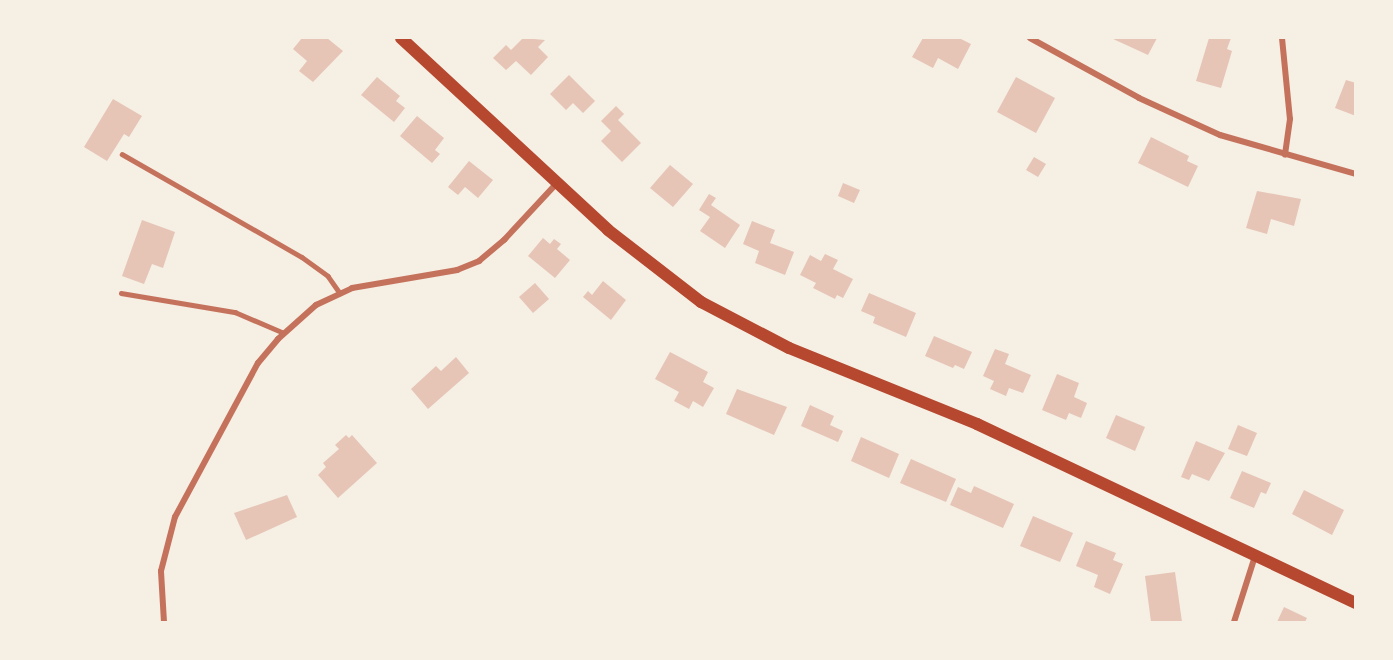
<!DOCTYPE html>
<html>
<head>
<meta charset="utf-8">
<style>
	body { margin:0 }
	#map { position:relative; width:1393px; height:660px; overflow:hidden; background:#f6efe4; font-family:Quicksand,sans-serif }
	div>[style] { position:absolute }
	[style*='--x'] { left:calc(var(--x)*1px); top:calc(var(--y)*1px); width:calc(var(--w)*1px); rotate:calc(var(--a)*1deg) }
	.building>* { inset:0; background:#e6c5b7 }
	.service>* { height:4.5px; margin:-2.25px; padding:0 2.25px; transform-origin:2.25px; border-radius:2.25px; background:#c5725c }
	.minor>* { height:6px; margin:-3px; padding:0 3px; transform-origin:3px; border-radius:3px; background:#c5725c }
	.secondary>* { height:12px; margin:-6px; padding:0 6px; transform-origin:6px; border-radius:6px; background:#b5482f }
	span { translate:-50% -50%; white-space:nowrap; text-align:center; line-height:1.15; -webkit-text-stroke:5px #f6efe4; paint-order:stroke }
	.frame { position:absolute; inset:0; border:39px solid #f6efe4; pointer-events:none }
</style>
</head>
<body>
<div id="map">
	<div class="building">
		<div style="clip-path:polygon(302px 38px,327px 38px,343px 51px,313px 82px,299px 71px,307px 61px,293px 49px)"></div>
		<div style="clip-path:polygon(523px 38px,545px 40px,538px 47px,548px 57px,531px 75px,516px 61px,506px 70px,493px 58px,506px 45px,511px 50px)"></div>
		<div style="clip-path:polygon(923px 38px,959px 38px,971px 44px,958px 69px,938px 58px,933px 68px,912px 57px)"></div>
		<div style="clip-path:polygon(1111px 38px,1157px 38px,1148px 55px)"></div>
		<div style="clip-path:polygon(1209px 38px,1231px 38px,1227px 49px,1232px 51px,1221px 88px,1196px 81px)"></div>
		<div style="clip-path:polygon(569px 75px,595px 101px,583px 113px,573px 103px,566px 110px,550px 94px)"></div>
		<div style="clip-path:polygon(377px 77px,400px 96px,396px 101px,405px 108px,394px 122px,361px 95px)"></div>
		<div style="clip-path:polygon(1016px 77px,1055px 98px,1036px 133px,997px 112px)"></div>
		<div style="clip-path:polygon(1346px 80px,1356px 83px,1356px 116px,1335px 108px)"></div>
		<div style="clip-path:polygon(113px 99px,142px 116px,129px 137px,124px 134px,107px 161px,84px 147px)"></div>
		<div style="clip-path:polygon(616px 106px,624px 114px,618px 120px,641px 143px,622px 162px,601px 141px,611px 131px,601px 121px)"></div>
		<div style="clip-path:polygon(417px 116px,444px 138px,435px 150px,440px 154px,432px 163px,400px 136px)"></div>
		<div style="clip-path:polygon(1151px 137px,1189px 156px,1187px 161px,1198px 166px,1188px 187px,1138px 163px)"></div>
		<div style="clip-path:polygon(1034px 157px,1046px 164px,1038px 177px,1026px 170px)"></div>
		<div style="clip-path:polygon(469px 161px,493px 180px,478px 198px,465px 187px,458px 195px,448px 187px)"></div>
		<div style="clip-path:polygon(670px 165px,693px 184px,673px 207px,650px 188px)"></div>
		<div style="clip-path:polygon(843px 183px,860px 190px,854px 203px,838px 196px)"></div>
		<div style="clip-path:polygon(1257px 191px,1301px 199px,1294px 226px,1271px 219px,1267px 234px,1246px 228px)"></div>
		<div style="clip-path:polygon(709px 194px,716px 198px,711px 205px,740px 225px,725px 248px,700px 231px,710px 217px,699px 210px)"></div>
		<div style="clip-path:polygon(142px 220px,175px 232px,163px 268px,152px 264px,144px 284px,122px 276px)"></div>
		<div style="clip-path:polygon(752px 221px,775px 230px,770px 243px,794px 252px,785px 275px,755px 263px,759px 251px,743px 244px)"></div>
		<div style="clip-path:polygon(543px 238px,550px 244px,554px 239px,561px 244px,557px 249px,570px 260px,555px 278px,528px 256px)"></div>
		<div style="clip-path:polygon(825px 254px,838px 260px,833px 269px,853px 279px,843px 298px,837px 295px,835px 299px,813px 288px,816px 283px,800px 275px,810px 255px,821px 261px)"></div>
		<div style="clip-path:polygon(603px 281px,626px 300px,611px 320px,583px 297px,588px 291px,592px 295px)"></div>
		<div style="clip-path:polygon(535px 283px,549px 299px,533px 313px,519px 297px)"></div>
		<div style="clip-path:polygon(869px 293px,916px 313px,906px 337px,873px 323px,875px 317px,861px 311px)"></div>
		<div style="clip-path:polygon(934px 336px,972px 352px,964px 369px,955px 365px,953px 368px,925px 356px)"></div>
		<div style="clip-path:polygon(995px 349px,1009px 354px,1005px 364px,1031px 375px,1023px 393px,1009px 388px,1006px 396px,990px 389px,994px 381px,983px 376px)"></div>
		<div style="clip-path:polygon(670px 352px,708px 372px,703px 382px,714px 388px,703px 407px,693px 401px,689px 409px,674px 401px,679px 392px,655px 379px)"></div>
		<div style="clip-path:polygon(456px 357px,469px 373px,428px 409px,411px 389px,436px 366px,441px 371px)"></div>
		<div style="clip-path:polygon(1057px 374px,1079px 383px,1074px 397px,1087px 403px,1081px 418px,1069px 413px,1066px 420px,1042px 410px)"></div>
		<div style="clip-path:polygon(737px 389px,787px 407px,774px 435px,726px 414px)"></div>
		<div style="clip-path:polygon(810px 405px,834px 416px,830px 425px,843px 431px,838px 442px,801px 426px)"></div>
		<div style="clip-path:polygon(1116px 415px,1145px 427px,1135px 451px,1106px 438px)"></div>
		<div style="clip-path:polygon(1238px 425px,1257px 433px,1247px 456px,1228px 449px)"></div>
		<div style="clip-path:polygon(346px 435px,349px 438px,352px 435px,377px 463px,338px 498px,318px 475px,326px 467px,323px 463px,339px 449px,335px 445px)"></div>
		<div style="clip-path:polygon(861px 437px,899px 454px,889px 478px,851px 461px)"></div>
		<div style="clip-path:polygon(1196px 441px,1225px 453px,1209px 481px,1192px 474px,1189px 480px,1181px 477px)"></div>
		<div style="clip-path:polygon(911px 459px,956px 479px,946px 502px,900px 483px)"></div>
		<div style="clip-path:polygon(1242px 471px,1271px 483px,1266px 494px,1261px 492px,1254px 508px,1230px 498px)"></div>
		<div style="clip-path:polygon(974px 486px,1014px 504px,1003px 528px,950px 505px,958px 487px,971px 493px)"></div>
		<div style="clip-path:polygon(1304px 490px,1344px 510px,1332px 535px,1292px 514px)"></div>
		<div style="clip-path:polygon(287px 495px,297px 517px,246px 540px,234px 513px)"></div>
		<div style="clip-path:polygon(1033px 516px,1073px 533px,1060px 562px,1020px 546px)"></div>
		<div style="clip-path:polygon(1086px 541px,1116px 553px,1113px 560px,1123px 564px,1110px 594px,1094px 587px,1098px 575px,1076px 566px)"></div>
		<div style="clip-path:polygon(1175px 572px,1182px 622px,1151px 622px,1145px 576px)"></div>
		<div style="clip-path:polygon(1284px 607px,1307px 618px,1305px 622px,1277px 622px)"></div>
	</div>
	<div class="service">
		<div style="--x:122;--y:154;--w:207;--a:29.8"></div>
		<div style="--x:302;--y:257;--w:32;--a:36"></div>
		<div style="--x:328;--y:276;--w:21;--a:55"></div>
		<div style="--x:121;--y:293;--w:116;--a:9.5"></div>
		<div style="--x:235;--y:312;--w:53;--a:23.2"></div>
	</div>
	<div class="minor">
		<div style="--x:1030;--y:38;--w:124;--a:28.8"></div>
		<div style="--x:1139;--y:98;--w:89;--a:24.6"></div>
		<div style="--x:1220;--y:135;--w:141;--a:16"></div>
		<div style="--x:1282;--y:38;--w:81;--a:84.4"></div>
		<div style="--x:1290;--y:119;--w:36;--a:98"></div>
		<div style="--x:164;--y:622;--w:51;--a:-93.4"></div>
		<div style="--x:161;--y:571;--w:56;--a:-75.5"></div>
		<div style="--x:175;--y:517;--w:175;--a:-61.7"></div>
		<div style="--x:258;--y:363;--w:31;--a:-50"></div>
		<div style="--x:278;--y:339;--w:51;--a:-41.8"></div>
		<div style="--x:316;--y:305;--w:40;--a:-25"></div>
		<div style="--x:352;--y:288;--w:107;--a:-9.7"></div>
		<div style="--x:457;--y:270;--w:24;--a:-22"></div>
		<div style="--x:479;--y:261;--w:33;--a:-40"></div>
		<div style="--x:504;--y:240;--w:78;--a:-47.1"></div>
		<div style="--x:1234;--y:622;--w:69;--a:-72.3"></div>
	</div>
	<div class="secondary">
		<div style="--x:401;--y:38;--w:282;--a:42.8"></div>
		<div style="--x:608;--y:230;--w:118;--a:37.7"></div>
		<div style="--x:701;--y:302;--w:99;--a:27.6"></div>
		<div style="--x:789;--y:348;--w:203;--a:22"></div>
		<div style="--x:977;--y:424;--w:419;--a:25.3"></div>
	</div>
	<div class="frame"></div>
</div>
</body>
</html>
